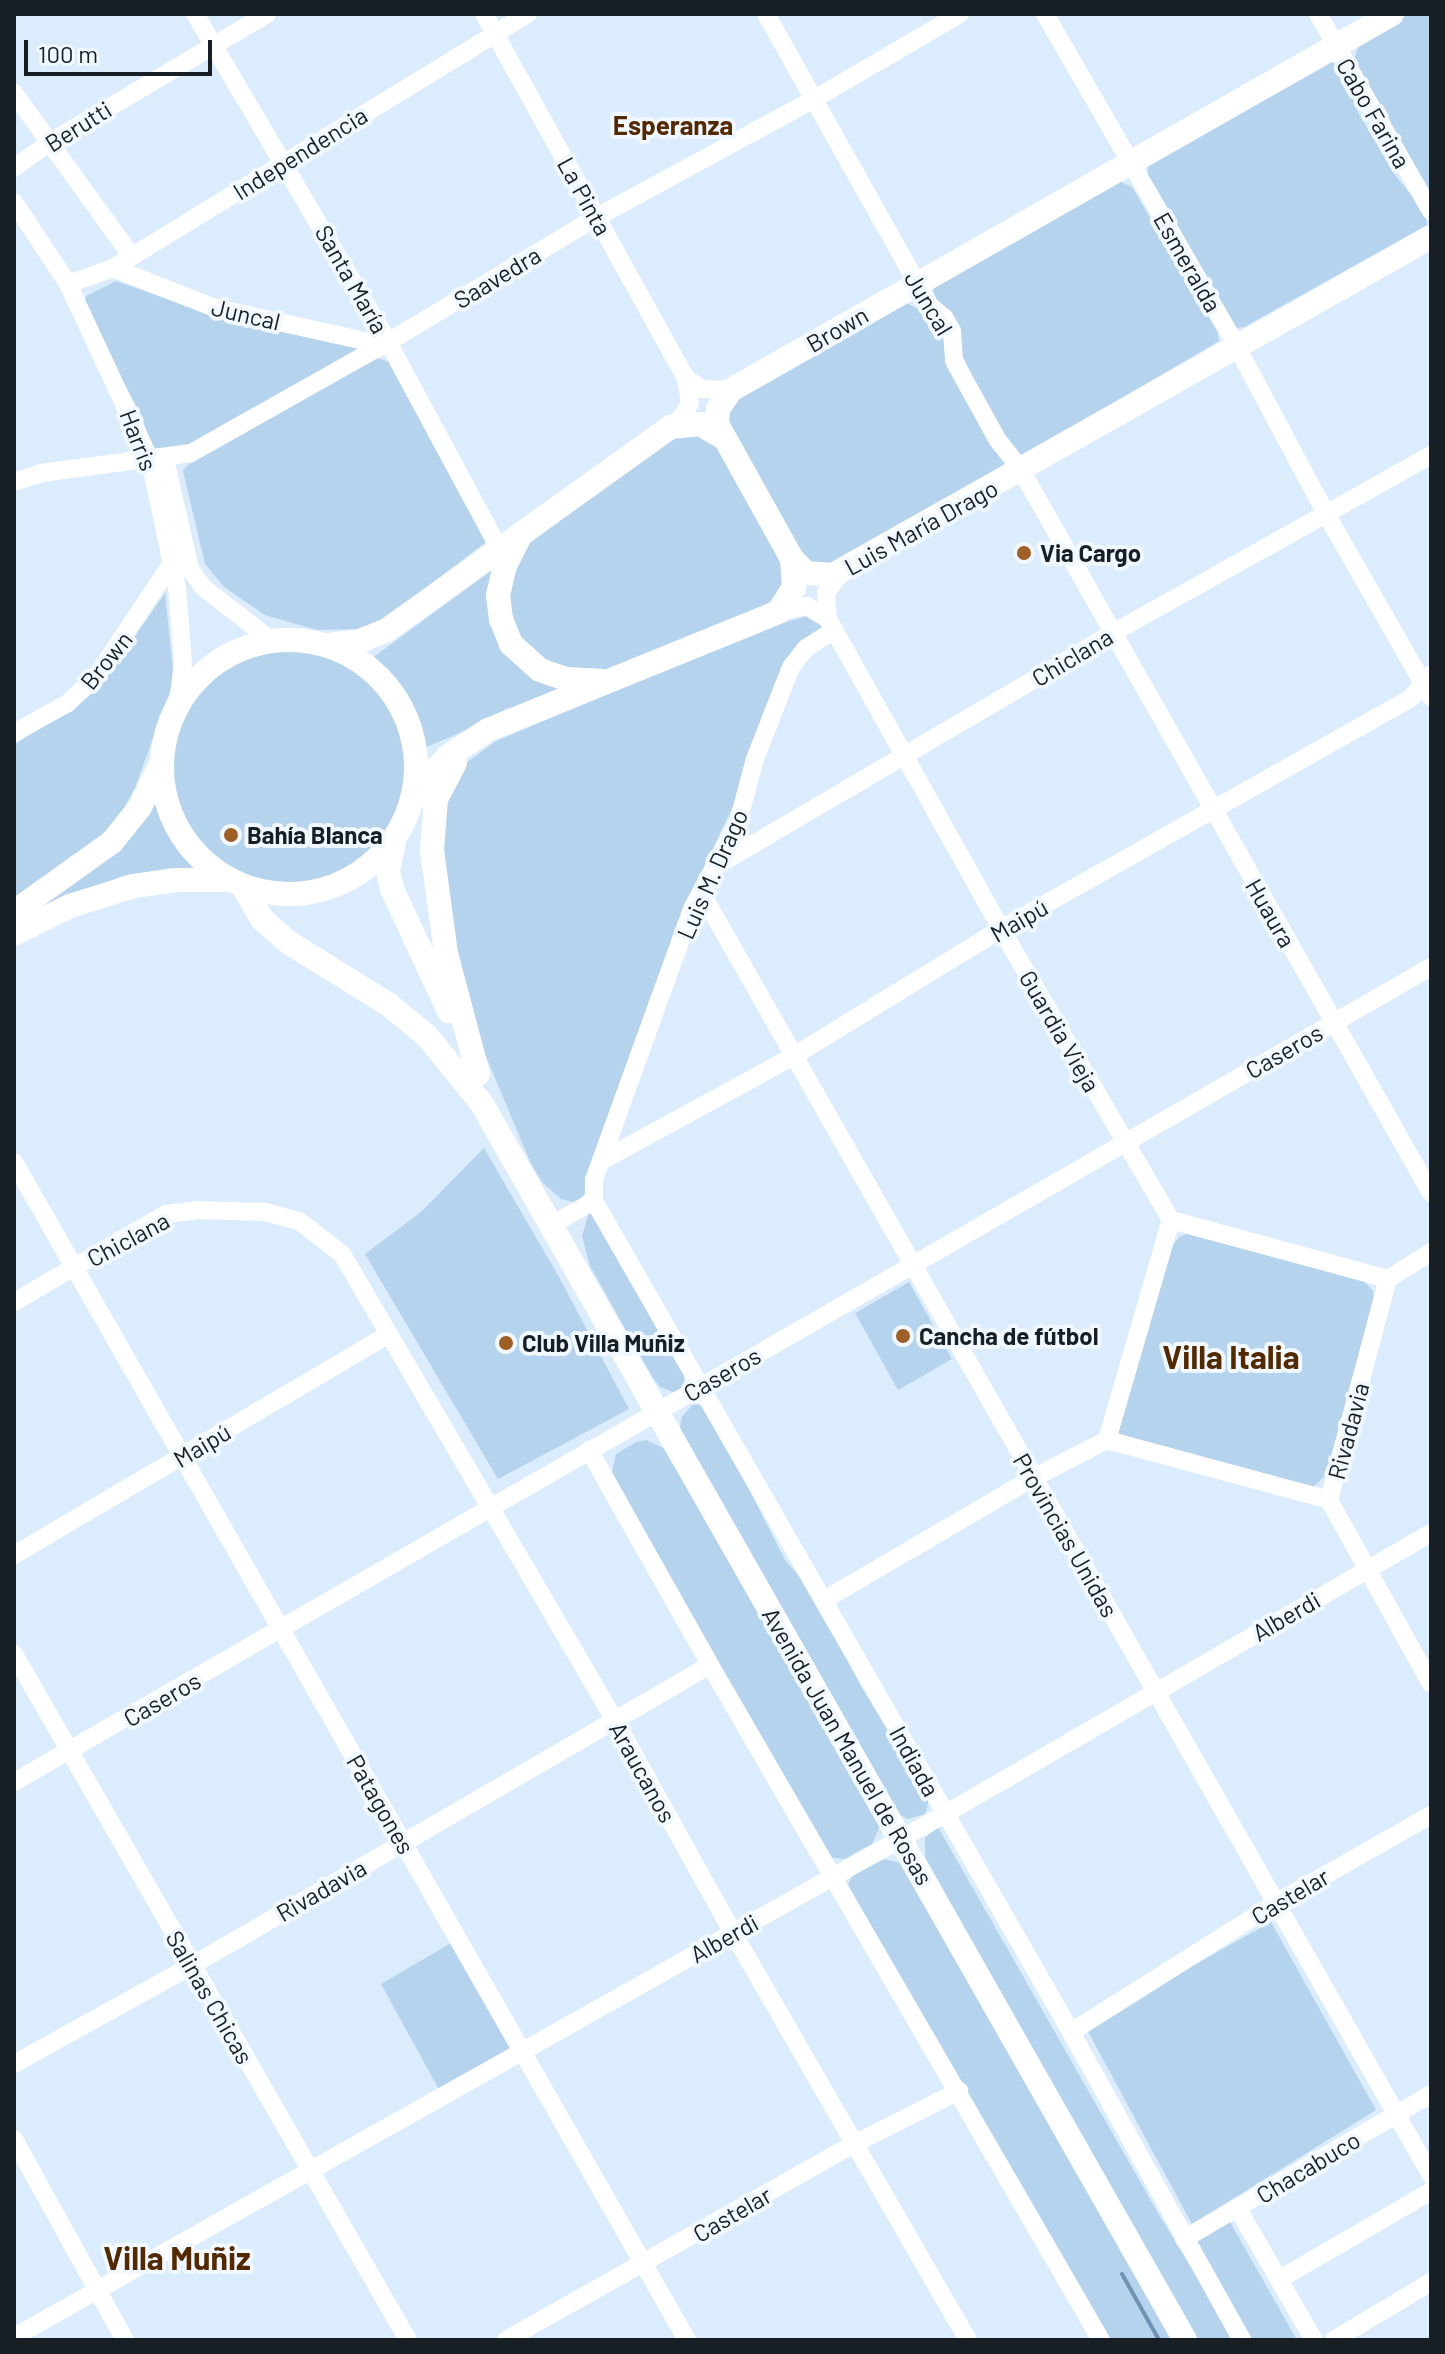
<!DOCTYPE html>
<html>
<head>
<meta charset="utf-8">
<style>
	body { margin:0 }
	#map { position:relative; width:1445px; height:2354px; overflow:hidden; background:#dbecfd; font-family:Barlow,sans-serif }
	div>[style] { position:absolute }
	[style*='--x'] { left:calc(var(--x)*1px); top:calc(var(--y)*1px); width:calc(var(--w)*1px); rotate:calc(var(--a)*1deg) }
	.green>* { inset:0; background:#b6d3ee }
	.round { border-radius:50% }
	.stream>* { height:4px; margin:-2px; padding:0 2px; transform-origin:2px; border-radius:2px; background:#7093b3 }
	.minor>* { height:18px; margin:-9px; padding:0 9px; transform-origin:9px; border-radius:9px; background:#fff }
	.major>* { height:24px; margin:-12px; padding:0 12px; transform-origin:12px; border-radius:12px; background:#fff }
	.major>.ring { margin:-12px; padding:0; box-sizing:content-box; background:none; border:24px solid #fff; border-radius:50% }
	.dots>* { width:22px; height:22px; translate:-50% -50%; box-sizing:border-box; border:4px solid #f1f8ff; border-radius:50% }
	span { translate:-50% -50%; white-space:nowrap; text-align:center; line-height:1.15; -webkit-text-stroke:8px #f1f8ff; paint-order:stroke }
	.street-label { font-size:24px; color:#181f24 }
	.poi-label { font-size:24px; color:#181f24; font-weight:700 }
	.left { translate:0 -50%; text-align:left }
	.neighbourhood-label { font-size:26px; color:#522900; font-weight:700 }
	.district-label { font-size:32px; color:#522900; font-weight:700 }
	.frame { position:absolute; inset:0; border:16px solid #181f24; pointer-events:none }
	.scale { position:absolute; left:24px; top:40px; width:188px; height:36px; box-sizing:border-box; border:4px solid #181f24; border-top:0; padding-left:10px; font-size:24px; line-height:28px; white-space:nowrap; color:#181f24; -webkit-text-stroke:6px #f1f8ff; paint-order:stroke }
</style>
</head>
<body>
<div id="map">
	<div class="green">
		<div style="clip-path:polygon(1409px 14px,1431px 14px,1431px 199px,1353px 61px,1361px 41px)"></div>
		<div style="clip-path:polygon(1331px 62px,1342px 69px,1359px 114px,1395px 175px,1425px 212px,1427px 225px,1244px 327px,1235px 328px,1148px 175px,1148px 168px,1150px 163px)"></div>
		<div style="clip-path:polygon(1119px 181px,1132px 187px,1217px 331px,1219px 341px,1021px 457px,1001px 439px,933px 291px,936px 284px)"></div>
		<div style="clip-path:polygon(116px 281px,218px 317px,360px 349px,187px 446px,152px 451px,142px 416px,83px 309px,86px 296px)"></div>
		<div style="clip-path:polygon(904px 302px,936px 317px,1014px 463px,829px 568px,806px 566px,727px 427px,726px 414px,734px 400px)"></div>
		<div style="clip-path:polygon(376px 358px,390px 362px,486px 542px,384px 620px,362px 629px,317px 630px,265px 615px,224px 587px,205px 564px,183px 471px,188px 465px)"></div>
		<div style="clip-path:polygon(683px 432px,712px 438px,783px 558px,786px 582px,772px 604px,600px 674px,589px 675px,529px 657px,503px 604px,522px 549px,675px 434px)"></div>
		<div style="clip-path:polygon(492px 570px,492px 607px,561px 690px,424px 748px,402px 691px,371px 659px)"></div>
		<div style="clip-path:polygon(165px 593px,174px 680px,135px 788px,114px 826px,14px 900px,14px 745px,88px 697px,106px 678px)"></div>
		<div style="clip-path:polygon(808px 616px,824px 626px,814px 637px,684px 909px,633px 1047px,586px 1192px,577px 1203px,561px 1199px,543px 1183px,531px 1164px,467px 1011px,445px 926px,442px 803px,463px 765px,496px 741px,768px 627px)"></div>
		<div class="round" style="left:171px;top:651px;width:236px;height:236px"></div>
		<div style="clip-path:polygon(157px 791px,168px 829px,203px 871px,170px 868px,122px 876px,14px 920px)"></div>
		<div style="clip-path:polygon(484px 1148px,559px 1277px,629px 1409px,498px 1479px,365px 1254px,421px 1212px)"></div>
		<div style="clip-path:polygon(589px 1212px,593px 1212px,685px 1370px,683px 1390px,675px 1393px,660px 1387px,653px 1378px,590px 1266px,582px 1236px)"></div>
		<div style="clip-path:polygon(1187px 1234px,1364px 1281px,1373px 1291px,1374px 1299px,1326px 1475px,1313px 1487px,1123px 1437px,1118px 1432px,1172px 1246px,1179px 1237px)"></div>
		<div style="clip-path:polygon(909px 1282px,952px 1359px,898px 1390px,855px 1313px)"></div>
		<div style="clip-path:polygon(693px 1404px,703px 1406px,714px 1420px,785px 1560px,811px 1590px,862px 1688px,930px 1797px,925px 1814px,908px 1819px,900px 1815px,685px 1439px,680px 1427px,682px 1417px)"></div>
		<div style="clip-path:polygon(646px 1440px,663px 1448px,700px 1508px,880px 1826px,872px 1844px,844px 1859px,825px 1857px,612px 1472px,616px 1454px,636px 1442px)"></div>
		<div style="clip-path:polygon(938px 1827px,1158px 2213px,1235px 2340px,1197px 2340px,925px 1857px,925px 1838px)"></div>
		<div style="clip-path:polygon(885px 1859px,900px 1863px,1176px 2340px,1107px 2340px,849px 1893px,848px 1885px,854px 1873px)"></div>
		<div style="clip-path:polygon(1271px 1922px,1376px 2110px,1192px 2224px,1085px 2026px)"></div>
		<div style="clip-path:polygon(453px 1942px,515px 2052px,442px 2095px,381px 1984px)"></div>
		<div style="clip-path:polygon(1229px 2220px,1297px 2340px,1253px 2340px,1196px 2239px)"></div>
	</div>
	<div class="stream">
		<div style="--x:1122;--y:2274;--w:76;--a:60.7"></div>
	</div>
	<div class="minor">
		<div style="--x:195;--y:14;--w:381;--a:59.5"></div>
		<div style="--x:388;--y:342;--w:236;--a:61.7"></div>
		<div style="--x:484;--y:14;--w:416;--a:61"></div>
		<div style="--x:686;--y:378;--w:25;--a:81"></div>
		<div style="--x:690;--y:403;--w:14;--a:120"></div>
		<div style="--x:683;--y:415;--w:17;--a:135"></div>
		<div style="--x:766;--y:14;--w:334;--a:60.7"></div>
		<div style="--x:929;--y:305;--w:19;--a:39"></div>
		<div style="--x:944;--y:317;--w:16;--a:60"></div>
		<div style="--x:952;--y:331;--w:30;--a:86"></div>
		<div style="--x:954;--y:361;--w:89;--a:61.1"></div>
		<div style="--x:997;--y:439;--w:39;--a:52"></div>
		<div style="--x:1021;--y:470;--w:831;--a:60.44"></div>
		<div style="--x:1045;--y:14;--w:384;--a:60"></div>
		<div style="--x:1237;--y:347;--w:187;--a:61.9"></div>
		<div style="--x:1325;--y:512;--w:213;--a:60.2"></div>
		<div style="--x:1318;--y:14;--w:227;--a:60.2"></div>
		<div style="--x:14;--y:93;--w:200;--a:54.2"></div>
		<div style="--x:14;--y:168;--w:43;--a:-35.5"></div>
		<div style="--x:49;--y:143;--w:253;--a:-30.6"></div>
		<div style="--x:14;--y:202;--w:98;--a:56.6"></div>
		<div style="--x:68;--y:284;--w:194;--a:65"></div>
		<div style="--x:150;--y:460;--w:131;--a:78.1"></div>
		<div style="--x:177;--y:588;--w:74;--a:85.4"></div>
		<div style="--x:183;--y:662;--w:42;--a:96.8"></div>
		<div style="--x:113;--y:268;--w:110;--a:21.4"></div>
		<div style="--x:215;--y:308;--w:172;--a:12.4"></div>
		<div style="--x:68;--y:284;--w:48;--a:-19.6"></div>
		<div style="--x:113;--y:268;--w:487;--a:-31.5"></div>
		<div style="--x:686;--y:378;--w:19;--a:35"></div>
		<div style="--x:702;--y:389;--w:29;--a:2"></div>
		<div style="--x:165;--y:459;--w:113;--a:77.2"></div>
		<div style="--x:190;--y:569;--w:24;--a:54"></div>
		<div style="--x:204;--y:588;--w:85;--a:37.8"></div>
		<div style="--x:14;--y:482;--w:28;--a:-18"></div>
		<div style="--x:41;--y:473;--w:151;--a:-7.6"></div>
		<div style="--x:191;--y:453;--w:226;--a:-29.4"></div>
		<div style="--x:388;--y:342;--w:244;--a:-30.9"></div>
		<div style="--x:597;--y:217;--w:249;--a:-28.5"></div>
		<div style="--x:816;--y:98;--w:167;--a:-30.3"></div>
		<div style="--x:841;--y:573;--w:25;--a:127"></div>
		<div style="--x:826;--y:593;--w:26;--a:86"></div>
		<div style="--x:828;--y:619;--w:355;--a:60.8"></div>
		<div style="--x:1001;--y:929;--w:337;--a:59.7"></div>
		<div style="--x:778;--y:612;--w:30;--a:-12"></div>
		<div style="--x:807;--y:606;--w:25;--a:32"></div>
		<div style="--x:834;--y:630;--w:33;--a:147"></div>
		<div style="--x:806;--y:648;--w:24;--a:128"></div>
		<div style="--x:791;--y:667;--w:99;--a:111.4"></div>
		<div style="--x:755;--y:759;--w:65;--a:105.1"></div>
		<div style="--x:738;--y:822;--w:98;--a:117.9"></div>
		<div style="--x:692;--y:909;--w:288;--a:109.9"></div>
		<div style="--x:594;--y:1180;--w:21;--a:90"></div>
		<div style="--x:594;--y:1201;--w:958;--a:60.14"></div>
		<div style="--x:1071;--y:2032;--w:352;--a:61"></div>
		<div style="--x:14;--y:733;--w:62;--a:-29.1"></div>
		<div style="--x:68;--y:703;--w:42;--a:-44"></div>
		<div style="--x:98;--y:674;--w:136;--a:-56.4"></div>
		<div style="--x:716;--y:866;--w:458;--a:-30.4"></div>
		<div style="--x:1111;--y:634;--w:367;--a:-29.2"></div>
		<div style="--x:702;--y:894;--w:1474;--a:60.36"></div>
		<div style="--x:603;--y:1160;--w:215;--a:-28.6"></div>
		<div style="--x:792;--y:1057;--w:245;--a:-31.5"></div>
		<div style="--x:1001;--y:929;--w:471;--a:-29.4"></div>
		<div style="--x:1411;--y:698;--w:31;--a:-50"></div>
		<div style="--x:14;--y:1162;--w:1357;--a:60.26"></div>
		<div style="--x:1171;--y:1220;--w:225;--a:15.2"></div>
		<div style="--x:553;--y:1224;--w:47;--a:-29.3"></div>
		<div style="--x:14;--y:1302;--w:176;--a:-30.1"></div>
		<div style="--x:166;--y:1214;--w:32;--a:-7"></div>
		<div style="--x:198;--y:1210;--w:67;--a:1.7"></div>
		<div style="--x:265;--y:1212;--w:35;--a:15"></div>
		<div style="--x:299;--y:1221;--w:54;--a:37.5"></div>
		<div style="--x:342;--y:1254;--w:539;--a:59.67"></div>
		<div style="--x:614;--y:1719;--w:245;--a:60.9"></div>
		<div style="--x:733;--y:1933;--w:470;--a:60"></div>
		<div style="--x:1107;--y:1440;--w:229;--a:-73.8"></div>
		<div style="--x:589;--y:1450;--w:247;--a:60.6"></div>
		<div style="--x:710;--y:1665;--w:780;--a:59.92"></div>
		<div style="--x:1329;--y:1500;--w:229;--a:-75.1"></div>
		<div style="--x:1388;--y:1279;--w:51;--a:-32.1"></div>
		<div style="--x:1329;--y:1500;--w:210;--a:61"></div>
		<div style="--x:14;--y:1555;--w:435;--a:-30.5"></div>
		<div style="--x:824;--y:1600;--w:242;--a:-30.3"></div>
		<div style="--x:1033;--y:1478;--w:83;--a:-27.2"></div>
		<div style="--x:1107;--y:1440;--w:230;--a:15.1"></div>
		<div style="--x:14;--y:1654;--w:791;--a:60.13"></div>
		<div style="--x:14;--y:1782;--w:1635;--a:-29.91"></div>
		<div style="--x:1071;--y:2032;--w:242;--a:-32.2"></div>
		<div style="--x:1276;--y:1903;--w:178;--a:-29.6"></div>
		<div style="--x:14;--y:2064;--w:202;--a:-29"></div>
		<div style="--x:191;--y:1966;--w:600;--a:-30.11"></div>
		<div style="--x:14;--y:2139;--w:230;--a:61.1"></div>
		<div style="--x:1238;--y:2209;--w:151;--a:59.9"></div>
		<div style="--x:1184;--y:2239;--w:286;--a:-30.4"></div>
		<div style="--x:1280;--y:2279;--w:175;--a:-30.2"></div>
		<div style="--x:14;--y:2337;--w:1068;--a:-29.33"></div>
		<div style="--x:945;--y:1814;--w:561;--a:-30.04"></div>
		<div style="--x:506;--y:2340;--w:399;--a:-29.4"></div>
		<div style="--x:854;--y:2144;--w:118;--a:-26.8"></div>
		<div style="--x:1334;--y:2340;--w:113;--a:-30.9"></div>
	</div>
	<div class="major">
		<div style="--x:1392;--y:14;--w:760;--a:150.37"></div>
		<div style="--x:731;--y:390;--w:23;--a:124"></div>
		<div style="--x:718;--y:409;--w:15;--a:94"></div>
		<div style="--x:717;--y:424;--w:154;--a:60.9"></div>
		<div style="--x:792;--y:559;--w:20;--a:45"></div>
		<div style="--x:806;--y:573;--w:27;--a:4"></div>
		<div style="--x:833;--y:575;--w:687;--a:-29.48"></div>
		<div style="--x:518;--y:540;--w:28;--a:117"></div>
		<div style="--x:505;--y:565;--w:31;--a:103"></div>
		<div style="--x:498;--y:595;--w:24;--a:83"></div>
		<div style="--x:501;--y:619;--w:27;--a:68"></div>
		<div style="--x:511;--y:644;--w:39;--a:42"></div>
		<div style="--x:540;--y:670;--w:28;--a:19"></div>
		<div style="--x:566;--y:679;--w:34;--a:3"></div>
		<div class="ring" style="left:162px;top:640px;width:230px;height:230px"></div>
		<div style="--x:329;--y:645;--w:31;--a:-7"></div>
		<div style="--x:360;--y:641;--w:29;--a:-22"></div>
		<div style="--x:387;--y:630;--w:349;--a:-35.6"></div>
		<div style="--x:671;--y:427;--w:29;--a:-6"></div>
		<div style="--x:700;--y:424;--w:24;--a:30"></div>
		<div style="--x:455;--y:763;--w:41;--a:117.8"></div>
		<div style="--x:436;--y:799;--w:51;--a:94.5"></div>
		<div style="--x:432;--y:850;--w:104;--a:82.3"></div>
		<div style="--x:446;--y:953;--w:125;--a:75.2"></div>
		<div style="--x:415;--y:798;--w:25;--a:-58"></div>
		<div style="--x:428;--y:777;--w:29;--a:-46"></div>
		<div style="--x:448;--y:756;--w:48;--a:-33"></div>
		<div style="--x:488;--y:730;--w:313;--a:-22.1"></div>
		<div style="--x:778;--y:612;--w:30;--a:-57"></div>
		<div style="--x:794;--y:587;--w:28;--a:-94"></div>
		<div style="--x:394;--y:842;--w:30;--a:102"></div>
		<div style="--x:388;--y:871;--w:18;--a:77"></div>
		<div style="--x:392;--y:889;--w:135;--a:65"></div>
		<div style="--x:243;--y:886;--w:39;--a:60"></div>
		<div style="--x:263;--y:920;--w:33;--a:41"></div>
		<div style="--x:288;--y:942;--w:118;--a:31.8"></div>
		<div style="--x:388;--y:1004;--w:50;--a:39.4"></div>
		<div style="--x:427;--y:1036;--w:87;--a:51"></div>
		<div style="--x:482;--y:1104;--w:1422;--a:60.37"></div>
		<div style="--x:14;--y:912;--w:120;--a:-35.5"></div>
		<div style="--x:112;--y:842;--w:45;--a:-51.3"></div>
		<div style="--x:140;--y:807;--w:46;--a:-64"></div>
		<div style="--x:14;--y:934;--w:63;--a:-26.6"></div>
		<div style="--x:70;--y:906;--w:67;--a:-17.4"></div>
		<div style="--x:134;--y:886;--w:44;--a:-7.8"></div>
		<div style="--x:178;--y:880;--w:52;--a:0"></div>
	</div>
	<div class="dots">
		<div style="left:1024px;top:553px;background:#9e6026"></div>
		<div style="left:231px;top:835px;background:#9e6026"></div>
		<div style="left:903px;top:1336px;background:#9e6026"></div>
		<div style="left:506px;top:1343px;background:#9e6026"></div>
	</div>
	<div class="street-label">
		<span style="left:1374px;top:113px;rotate:60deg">Cabo Farina</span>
		<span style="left:78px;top:126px;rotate:-32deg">Berutti</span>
		<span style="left:300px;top:153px;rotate:-32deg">Independencia</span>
		<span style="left:585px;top:196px;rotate:61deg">La Pinta</span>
		<span style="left:1188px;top:262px;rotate:60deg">Esmeralda</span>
		<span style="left:497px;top:277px;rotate:-31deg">Saavedra</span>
		<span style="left:352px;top:279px;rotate:60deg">Santa María</span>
		<span style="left:929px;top:303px;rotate:59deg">Juncal</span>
		<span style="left:246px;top:314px;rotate:13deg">Juncal</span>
		<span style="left:837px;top:329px;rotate:-30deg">Brown</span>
		<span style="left:139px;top:440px;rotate:69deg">Harris</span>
		<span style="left:921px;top:527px;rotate:-29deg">Luis María Drago</span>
		<span style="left:1072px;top:657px;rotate:-31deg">Chiclana</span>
		<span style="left:106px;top:660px;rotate:-51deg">Brown</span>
		<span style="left:712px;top:874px;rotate:-66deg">Luis M. Drago</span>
		<span style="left:1271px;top:913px;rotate:60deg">Huaura</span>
		<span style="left:1019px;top:920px;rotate:-30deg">Maipú</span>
		<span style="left:1060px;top:1031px;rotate:60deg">Guardia Vieja</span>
		<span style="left:1284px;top:1051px;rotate:-30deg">Caseros</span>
		<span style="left:128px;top:1239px;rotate:-28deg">Chiclana</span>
		<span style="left:722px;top:1374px;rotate:-30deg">Caseros</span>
		<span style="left:1348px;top:1431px;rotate:-75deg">Rivadavia</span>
		<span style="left:202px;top:1445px;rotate:-31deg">Maipú</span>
		<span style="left:1066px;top:1535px;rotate:60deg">Provincias Unidas</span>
		<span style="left:1286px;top:1616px;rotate:-30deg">Alberdi</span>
		<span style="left:162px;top:1699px;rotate:-30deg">Caseros</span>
		<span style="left:848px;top:1746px;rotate:60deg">Avenida Juan Manuel de Rosas</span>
		<span style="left:915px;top:1761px;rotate:61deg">Indiada</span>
		<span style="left:643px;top:1772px;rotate:61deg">Araucanos</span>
		<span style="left:381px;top:1804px;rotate:60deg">Patagones</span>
		<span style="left:321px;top:1890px;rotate:-30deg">Rivadavia</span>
		<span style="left:1290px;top:1896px;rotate:-31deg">Castelar</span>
		<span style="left:724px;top:1938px;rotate:-29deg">Alberdi</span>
		<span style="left:210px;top:1997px;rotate:60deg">Salinas Chicas</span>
		<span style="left:1308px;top:2167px;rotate:-31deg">Chacabuco</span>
		<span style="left:732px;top:2214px;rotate:-30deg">Castelar</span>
	</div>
	<div class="poi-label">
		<span class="left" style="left:1040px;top:553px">Via Cargo</span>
		<span class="left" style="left:247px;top:835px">Bahía Blanca</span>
		<span class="left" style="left:919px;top:1336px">Cancha de fútbol</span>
		<span class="left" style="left:522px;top:1343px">Club Villa Muñiz</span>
	</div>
	<div class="neighbourhood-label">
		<span style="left:673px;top:125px">Esperanza</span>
	</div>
	<div class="district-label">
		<span style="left:1231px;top:1356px">Villa Italia</span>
		<span style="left:177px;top:2257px">Villa Muñiz</span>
	</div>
	<div class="frame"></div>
	<div class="scale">100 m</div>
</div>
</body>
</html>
